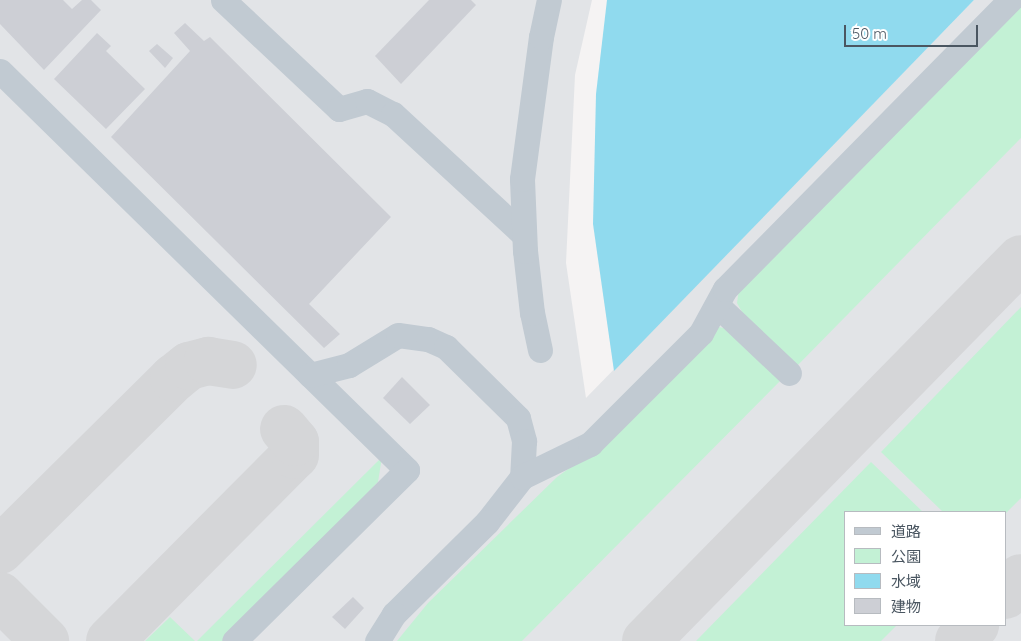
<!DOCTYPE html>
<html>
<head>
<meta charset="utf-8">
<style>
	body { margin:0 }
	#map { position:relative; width:1021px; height:641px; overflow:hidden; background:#f5f3f3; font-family:Quicksand,"Noto Sans JP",sans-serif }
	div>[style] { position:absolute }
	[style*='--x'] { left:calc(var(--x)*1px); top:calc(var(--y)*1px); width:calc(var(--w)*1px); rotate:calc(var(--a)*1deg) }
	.airport>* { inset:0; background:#e2e4e7 }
	.green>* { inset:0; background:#c3f1d5 }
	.water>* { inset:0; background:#90daee }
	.taxiway>* { height:48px; margin:-24px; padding:0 24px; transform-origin:24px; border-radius:24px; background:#d5d6d8 }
	.building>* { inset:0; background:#cdcfd5 }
	.minor>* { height:25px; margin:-12.5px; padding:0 12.5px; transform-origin:12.5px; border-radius:12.5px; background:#c1cad2 }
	span { translate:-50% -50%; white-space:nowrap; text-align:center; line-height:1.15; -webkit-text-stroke:4.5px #fff; paint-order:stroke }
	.legend { position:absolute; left:844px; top:511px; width:162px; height:115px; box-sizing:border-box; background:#fff; border:1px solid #b7bbc0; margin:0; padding:6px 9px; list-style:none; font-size:15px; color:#4a5661 }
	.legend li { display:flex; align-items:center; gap:10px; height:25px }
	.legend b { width:25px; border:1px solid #b7bbc0 }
	.scale { position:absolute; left:844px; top:25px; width:134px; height:22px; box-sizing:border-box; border:2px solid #4a5661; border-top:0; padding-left:6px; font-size:15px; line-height:18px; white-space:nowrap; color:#4a5661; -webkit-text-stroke:4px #fff; paint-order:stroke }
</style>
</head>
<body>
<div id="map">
	<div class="airport">
		<div style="clip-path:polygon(evenodd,0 0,592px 0,575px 75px,566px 263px,586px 398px,974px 0,1021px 0,1021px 641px,0 641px,0 0,845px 512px,1005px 512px,1005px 625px,845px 625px,845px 512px)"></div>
	</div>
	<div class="green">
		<div style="clip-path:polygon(1021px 3px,1021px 138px,794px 369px,746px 319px,737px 303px,739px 289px)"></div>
		<div style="clip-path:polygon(1021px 307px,1021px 498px,1005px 514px,1005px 512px,943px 512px,881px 452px)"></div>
		<div style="clip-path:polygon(715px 326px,731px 330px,783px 378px,522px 641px,397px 641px,428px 603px,557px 477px,589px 454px)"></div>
		<div style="clip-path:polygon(382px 457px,378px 482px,226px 641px,197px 641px)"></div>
		<div style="clip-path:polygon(871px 462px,923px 512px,845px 512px,845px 625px,897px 625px,881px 641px,696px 641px)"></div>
		<div style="clip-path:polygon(170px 617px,195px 641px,145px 641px)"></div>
	</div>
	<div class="water">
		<div style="clip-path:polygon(607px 0,974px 0,614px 371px,593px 224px,596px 94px)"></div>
	</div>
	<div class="taxiway">
		<div style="--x:0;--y:550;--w:245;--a:-44.7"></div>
		<div style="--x:174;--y:378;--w:19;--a:-39"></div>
		<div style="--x:189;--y:366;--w:20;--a:-15"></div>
		<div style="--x:208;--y:361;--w:25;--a:9"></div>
		<div style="--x:1005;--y:595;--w:23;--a:-47"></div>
		<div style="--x:0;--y:596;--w:64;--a:45"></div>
		<div style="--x:110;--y:641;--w:262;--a:-45.2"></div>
		<div style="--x:295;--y:455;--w:13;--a:-90"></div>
		<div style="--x:295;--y:442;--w:17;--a:-130"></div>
		<div style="--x:646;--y:641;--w:535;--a:-45.53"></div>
		<div style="--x:959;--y:641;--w:23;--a:-45"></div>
	</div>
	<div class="building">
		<div style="clip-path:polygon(0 0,63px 0,72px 9px,82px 0,91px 0,101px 10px,44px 70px,0 24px)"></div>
		<div style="clip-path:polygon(429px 0,471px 0,476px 5px,401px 84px,375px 56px)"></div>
		<div style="clip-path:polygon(185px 23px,204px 41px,210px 37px,391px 217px,309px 304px,340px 334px,324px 348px,111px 137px,190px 51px,174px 33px)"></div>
		<div style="clip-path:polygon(97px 33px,111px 46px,106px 51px,145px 89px,106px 129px,54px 79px)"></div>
		<div style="clip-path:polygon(157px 44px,173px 58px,165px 68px,149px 51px)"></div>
		<div style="clip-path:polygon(402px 377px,430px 405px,410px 424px,383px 398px)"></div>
		<div style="clip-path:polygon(353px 597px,364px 608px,345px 629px,332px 617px)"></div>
	</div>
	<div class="minor">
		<div style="--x:223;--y:0;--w:159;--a:43.2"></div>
		<div style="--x:339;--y:109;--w:29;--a:-16"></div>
		<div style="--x:367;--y:101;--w:29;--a:27"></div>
		<div style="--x:393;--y:114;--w:178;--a:42.7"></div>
		<div style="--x:0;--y:71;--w:570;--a:44.43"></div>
		<div style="--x:407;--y:470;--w:243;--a:135.3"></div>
		<div style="--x:717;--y:305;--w:99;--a:43.4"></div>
		<div style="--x:540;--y:350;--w:38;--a:-102"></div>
		<div style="--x:532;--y:313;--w:62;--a:-96.4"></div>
		<div style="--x:525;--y:251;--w:72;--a:-92.4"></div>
		<div style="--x:522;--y:179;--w:143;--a:-82.4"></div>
		<div style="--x:541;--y:37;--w:38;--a:-78"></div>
		<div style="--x:310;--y:375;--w:40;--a:-14.4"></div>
		<div style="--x:349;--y:365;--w:57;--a:-31.5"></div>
		<div style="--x:398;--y:335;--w:30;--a:8"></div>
		<div style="--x:428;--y:339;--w:20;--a:24"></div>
		<div style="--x:446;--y:347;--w:101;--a:44.6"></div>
		<div style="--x:518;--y:418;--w:24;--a:75"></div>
		<div style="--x:524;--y:441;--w:36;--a:93"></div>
		<div style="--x:522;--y:477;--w:57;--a:127.9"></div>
		<div style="--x:487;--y:522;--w:131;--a:135.3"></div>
		<div style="--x:394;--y:614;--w:32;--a:122"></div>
		<div style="--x:522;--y:477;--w:76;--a:-25.9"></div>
		<div style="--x:590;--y:444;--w:157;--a:-45"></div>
		<div style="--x:701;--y:333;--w:50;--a:-61.4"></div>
		<div style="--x:725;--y:289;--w:406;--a:-45.4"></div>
	</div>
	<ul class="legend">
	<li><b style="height:6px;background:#c1cad2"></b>道路</li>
	<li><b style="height:14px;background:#c3f1d5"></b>公園</li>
	<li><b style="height:14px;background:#90daee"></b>水域</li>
	<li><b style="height:14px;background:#cdcfd5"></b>建物</li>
	</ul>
	<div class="scale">50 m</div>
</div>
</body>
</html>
